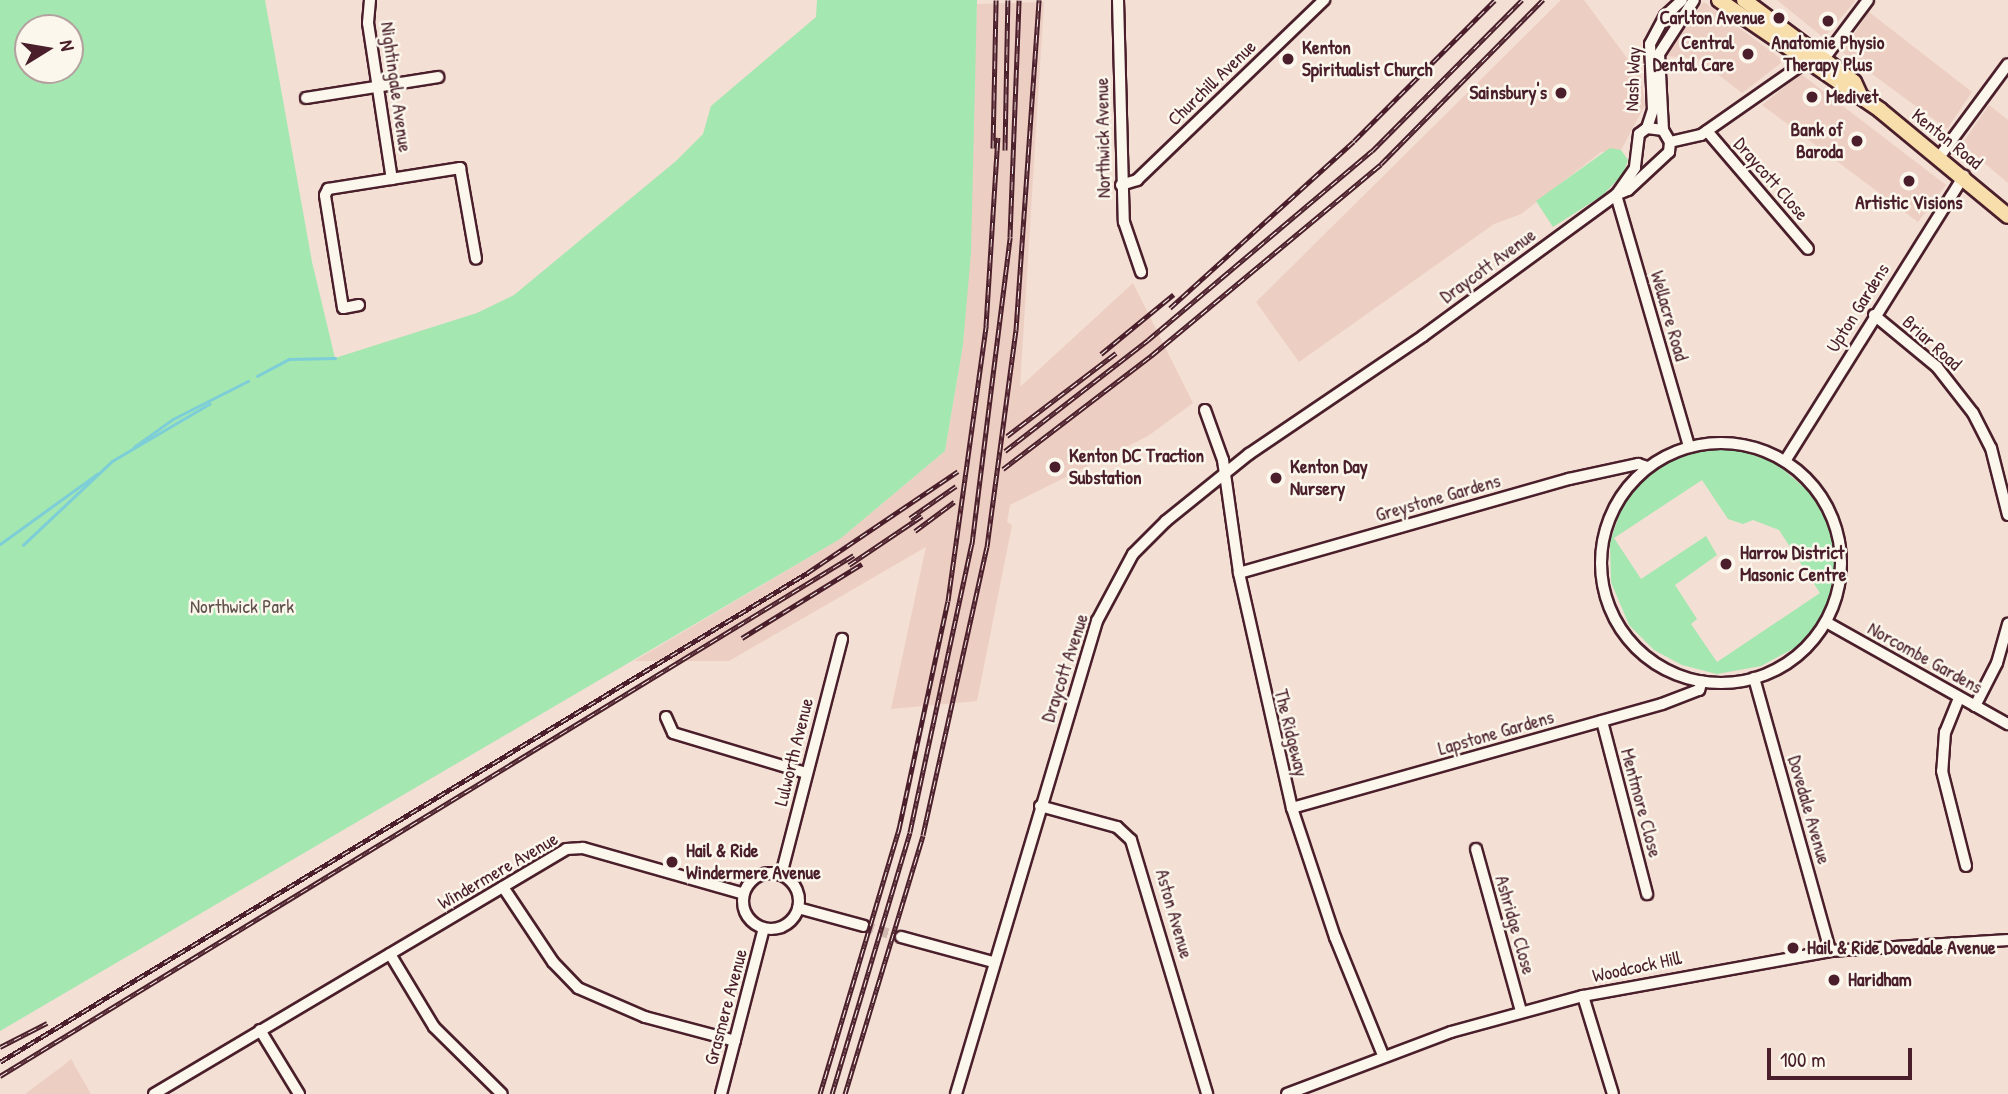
<!DOCTYPE html>
<html>
<head>
<meta charset="utf-8">
<style>
	body { margin:0 }
	#map { position:relative; width:2008px; height:1094px; overflow:hidden; background:#f3dfd3; font-family:"Patrick Hand",sans-serif }
	div>[style] { position:absolute }
	[style*='--x'] { left:calc(var(--x)*1px); top:calc(var(--y)*1px); width:calc(var(--w)*1px); rotate:calc(var(--a)*1deg) }
	.built>* { inset:0; background:#edcec2 }
	.green>* { inset:0; background:#a4e7b1 }
	.stream>* { height:2.5px; margin:-1.25px; padding:0 1.25px; transform-origin:1.25px; border-radius:1.25px; background:#7dced7 }
	.minor-tunnel>* { height:10px; margin-top:-5px; transform-origin:0; background:repeating-linear-gradient(90deg,#d1b9b1 0 10px,transparent 0 15px) }
	.roads { filter:drop-shadow(2px 0 #4a1f2b) drop-shadow(-2px 0 #4a1f2b) drop-shadow(0 2px #4a1f2b) drop-shadow(0 -2px #4a1f2b) }
	.minor>* { height:10px; margin:-5px; padding:0 5px; transform-origin:5px; border-radius:5px; background:#fbf7ec }
	.minor>.ring { margin:-5px; padding:0; box-sizing:content-box; background:none; border:10px solid #fbf7ec; border-radius:50% }
	.major>* { height:14px; margin:-7px; padding:0 7px; transform-origin:7px; border-radius:7px; background:#f8deab }
	.rail>* { height:5px; margin-top:-2.5px; transform-origin:0; background:repeating-linear-gradient(90deg,#fbf7ec 0 8px,#4a1f2b 0 16px); box-sizing:border-box; border-block:2px solid #4a1f2b }
	.dots>* { width:19px; height:19px; translate:-50% -50%; box-sizing:border-box; border:4px solid #fbf7ec; border-radius:50% }
	span { translate:-50% -50%; white-space:nowrap; text-align:center; line-height:1.15; -webkit-text-stroke:5px #fbf7ec; paint-order:stroke }
	.poi-label { font-size:19px; color:#4a1f2b; font-weight:700 }
	.right { translate:-100% -50%; text-align:right }
	.left { translate:0 -50%; text-align:left }
	.street-label { font-size:19px; color:#4a1f2b }
	.park-label { font-size:19px; color:#60514c }
	.north { position:absolute; left:14px; top:14px; width:70px; height:70px; box-sizing:border-box; background:#fbf7ec; border:2px solid #b4a19f; border-radius:50%; rotate:79deg; font-size:19px; font-weight:700; line-height:28px; text-align:center; color:#4a1f2b }
	.north::after { content:''; display:block; margin:auto; width:24px; height:32px; background:#4a1f2b; clip-path:polygon(50% 0,100% 100%,50% 72%,0 100%) }
	.scale { position:absolute; left:1767px; top:1048px; width:145px; height:32px; box-sizing:border-box; border:4px solid #4a1f2b; border-top:0; padding-left:9px; font-size:21px; line-height:24px; white-space:nowrap; color:#4a1f2b; -webkit-text-stroke:5px #fbf7ec; paint-order:stroke }
</style>
</head>
<body>
<div id="map">
	<div class="built">
		<div style="clip-path:polygon(1561px 0,1584px 0,1641px 77px,1645px 105px,1621px 150px,1601px 152px,1521px 214px,1494px 224px,1299px 362px,1256px 302px)"></div>
		<div style="clip-path:polygon(1777px 0,1854px 0,1855px 1px,1824px 38px)"></div>
		<div style="clip-path:polygon(1044px 2px,1020px 387px,1133px 283px,1193px 403px,1148px 436px,1010px 505px,1007px 522px,1012px 525px,977px 701px,891px 709px,926px 547px,729px 661px,634px 661px,840px 539px,945px 451px,963px 345px,977px 4px)"></div>
		<div style="clip-path:polygon(1704px 2px,1780px 58px,1781px 63px,1742px 93px,1698px 59px,1667px 56px,1671px 42px)"></div>
		<div style="clip-path:polygon(1869px 12px,1972px 92px,1947px 129px,1842px 52px)"></div>
		<div style="clip-path:polygon(1801px 74px,1946px 185px,1918px 222px,1762px 105px)"></div>
		<div style="clip-path:polygon(1989px 105px,2008px 120px,2008px 183px,1962px 144px)"></div>
		<div style="clip-path:polygon(71px 1059px,91px 1094px,25px 1094px,64px 1065px)"></div>
	</div>
	<div class="green">
		<div style="clip-path:polygon(evenodd,0 0,265px 0,312px 262px,335px 358px,477px 313px,514px 295px,676px 161px,703px 134px,711px 106px,816px 17px,817px 0,977px 0,971px 252px,963px 345px,945px 451px,840px 539px,0 1031px,0 0,28px 28px,70px 28px,70px 70px,28px 70px,28px 28px)"></div>
		<div style="clip-path:polygon(1610px 148px,1621px 150px,1628px 160px,1623px 174px,1603px 195px,1553px 227px,1536px 201px)"></div>
		<div style="clip-path:polygon(evenodd,1731px 448px,1775px 462px,1817px 499px,1833px 539px,1835px 583px,1822px 618px,1800px 645px,1761px 666px,1717px 674px,1682px 665px,1654px 650px,1629px 625px,1611px 582px,1610px 542px,1623px 504px,1645px 476px,1685px 453px,1731px 448px,1702px 480px,1728px 519px,1743px 524px,1753px 520px,1779px 530px,1820px 593px,1717px 662px,1691px 624px,1697px 619px,1675px 585px,1717px 555px,1706px 536px,1641px 579px,1614px 538px,1702px 480px)"></div>
	</div>
	<div class="stream">
		<div style="--x:257;--y:376;--w:36;--a:-28"></div>
		<div style="--x:289;--y:359;--w:46;--a:-1.2"></div>
		<div style="--x:134;--y:447;--w:48;--a:-35.7"></div>
		<div style="--x:173;--y:419;--w:84;--a:-26.9"></div>
		<div style="--x:0;--y:544;--w:120;--a:-35.8"></div>
		<div style="--x:23;--y:545;--w:122;--a:-43.3"></div>
		<div style="--x:112;--y:461;--w:113;--a:-30.4"></div>
	</div>
	<div class="minor-tunnel">
		<div style="--x:864;--y:926;--w:39;--a:17"></div>
	</div>
	<div class="roads">
		<div class="minor">
			<div style="--x:370;--y:0;--w:23;--a:95"></div>
			<div style="--x:368;--y:23;--w:158;--a:81.3"></div>
			<div style="--x:1118;--y:0;--w:222;--a:88.5"></div>
			<div style="--x:1124;--y:222;--w:53;--a:71.2"></div>
			<div style="--x:1823;--y:60;--w:75;--a:-53.1"></div>
			<div style="--x:306;--y:98;--w:134;--a:-9"></div>
			<div style="--x:1647;--y:128;--w:19;--a:-72"></div>
			<div style="--x:1653;--y:110;--w:66;--a:-92.6"></div>
			<div style="--x:1650;--y:44;--w:32;--a:-62"></div>
			<div style="--x:1665;--y:16;--w:23;--a:-43"></div>
			<div style="--x:1663;--y:130;--w:76;--a:-93"></div>
			<div style="--x:1659;--y:54;--w:64;--a:-57.1"></div>
			<div style="--x:1707;--y:131;--w:155;--a:49.4"></div>
			<div style="--x:1670;--y:142;--w:32;--a:-13"></div>
			<div style="--x:1701;--y:135;--w:129;--a:-34.9"></div>
			<div style="--x:1940;--y:156;--w:114;--a:-53.5"></div>
			<div style="--x:1121;--y:185;--w:17;--a:-17"></div>
			<div style="--x:1137;--y:180;--w:260;--a:-43.9"></div>
			<div style="--x:1616;--y:195;--w:262;--a:73.8"></div>
			<div style="--x:359;--y:305;--w:16;--a:169"></div>
			<div style="--x:343;--y:308;--w:114;--a:-99.1"></div>
			<div style="--x:325;--y:195;--w:7;--a:-63"></div>
			<div style="--x:328;--y:189;--w:134;--a:-9"></div>
			<div style="--x:460;--y:168;--w:92;--a:80"></div>
			<div style="--x:1874;--y:315;--w:82;--a:39.5"></div>
			<div style="--x:1937;--y:367;--w:58;--a:52"></div>
			<div style="--x:1973;--y:413;--w:39;--a:63"></div>
			<div style="--x:1991;--y:448;--w:69;--a:75.8"></div>
			<div style="--x:1205;--y:410;--w:53;--a:70.2"></div>
			<div style="--x:1223;--y:460;--w:114;--a:81.9"></div>
			<div style="--x:1239;--y:573;--w:241;--a:77.3"></div>
			<div style="--x:1292;--y:808;--w:136;--a:71.6"></div>
			<div style="--x:1335;--y:937;--w:127;--a:67.9"></div>
			<div class="ring" style="left:1601px;top:443px;width:230px;height:230px"></div>
			<div style="--x:1785;--y:461;--w:337;--a:-57.9"></div>
			<div style="--x:1239;--y:573;--w:343;--a:-15.9"></div>
			<div style="--x:1569;--y:479;--w:71;--a:-12.3"></div>
			<div style="--x:1638;--y:464;--w:10;--a:17"></div>
			<div style="--x:1826;--y:622;--w:209;--a:29.3"></div>
			<div style="--x:1754;--y:678;--w:283;--a:74.4"></div>
			<div style="--x:1959;--y:698;--w:37;--a:112"></div>
			<div style="--x:1945;--y:732;--w:39;--a:94"></div>
			<div style="--x:1942;--y:771;--w:98;--a:75.8"></div>
			<div style="--x:1975;--y:706;--w:48;--a:-62.9"></div>
			<div style="--x:1997;--y:663;--w:41;--a:-74.2"></div>
			<div style="--x:666;--y:717;--w:17;--a:66"></div>
			<div style="--x:673;--y:733;--w:139;--a:16.7"></div>
			<div style="--x:1602;--y:721;--w:179;--a:75.4"></div>
			<div style="--x:1040;--y:806;--w:80;--a:15.3"></div>
			<div style="--x:1117;--y:827;--w:19;--a:43"></div>
			<div style="--x:1131;--y:840;--w:265;--a:73.3"></div>
			<div style="--x:1292;--y:808;--w:384;--a:-15.7"></div>
			<div style="--x:1662;--y:704;--w:40;--a:-21"></div>
			<div style="--x:1699;--y:690;--w:9;--a:-72"></div>
			<div style="--x:1476;--y:849;--w:168;--a:74.5"></div>
			<div class="ring" style="left:743px;top:873px;width:46px;height:46px"></div>
			<div style="--x:781;--y:875;--w:244;--a:-75.5"></div>
			<div style="--x:503;--y:887;--w:90;--a:56.3"></div>
			<div style="--x:553;--y:962;--w:36;--a:46"></div>
			<div style="--x:578;--y:988;--w:73;--a:23.4"></div>
			<div style="--x:645;--y:1017;--w:93;--a:14.9"></div>
			<div style="--x:798;--y:908;--w:68;--a:15.3"></div>
			<div style="--x:901;--y:937;--w:95;--a:15.2"></div>
			<div style="--x:390;--y:954;--w:85;--a:58.9"></div>
			<div style="--x:434;--y:1027;--w:95;--a:44.6"></div>
			<div style="--x:1583;--y:996;--w:102;--a:73"></div>
			<div style="--x:260;--y:1030;--w:75;--a:58.6"></div>
			<div style="--x:154;--y:1094;--w:479;--a:-30.7"></div>
			<div style="--x:566;--y:849;--w:17;--a:-3"></div>
			<div style="--x:583;--y:848;--w:167;--a:15.9"></div>
			<div style="--x:721;--y:1094;--w:171;--a:-75.5"></div>
			<div style="--x:956;--y:1094;--w:494;--a:-73.4"></div>
			<div style="--x:1097;--y:621;--w:76;--a:-61.8"></div>
			<div style="--x:1133;--y:554;--w:47;--a:-45"></div>
			<div style="--x:1166;--y:521;--w:107;--a:-38.9"></div>
			<div style="--x:1249;--y:454;--w:210;--a:-34.1"></div>
			<div style="--x:1423;--y:336;--w:239;--a:-36.2"></div>
			<div style="--x:1616;--y:195;--w:13;--a:-23"></div>
			<div style="--x:1628;--y:190;--w:56;--a:-42.8"></div>
			<div style="--x:1669;--y:152;--w:10;--a:-84"></div>
			<div style="--x:1670;--y:142;--w:14;--a:-120"></div>
			<div style="--x:1663;--y:130;--w:16;--a:-173"></div>
			<div style="--x:1647;--y:128;--w:10;--a:143"></div>
			<div style="--x:1639;--y:134;--w:34;--a:97"></div>
			<div style="--x:1635;--y:168;--w:33;--a:125"></div>
			<div style="--x:1287;--y:1094;--w:175;--a:-20.7"></div>
			<div style="--x:1451;--y:1032;--w:137;--a:-15.3"></div>
			<div style="--x:1583;--y:996;--w:251;--a:-10.3"></div>
			<div style="--x:1830;--y:951;--w:178;--a:-3.5"></div>
		</div>
		<div class="major">
			<div style="--x:1719;--y:0;--w:195;--a:34.3"></div>
			<div style="--x:1880;--y:110;--w:166;--a:39.6"></div>
			<div style="--x:1744;--y:0;--w:137;--a:36.7"></div>
			<div style="--x:1854;--y:82;--w:14;--a:65"></div>
		</div>
	</div>
	<div class="rail">
		<div style="--x:993;--y:148;--w:148;--a:-88.8"></div>
		<div style="--x:1005;--y:150;--w:150;--a:-88.9"></div>
		<div style="--x:1170;--y:308;--w:248;--a:-42.2"></div>
		<div style="--x:1354;--y:141;--w:199;--a:-45"></div>
		<div style="--x:1101;--y:354;--w:94;--a:-39.4"></div>
		<div style="--x:1007;--y:436;--w:137;--a:-37.3"></div>
		<div style="--x:1005;--y:451;--w:181;--a:-37.8"></div>
		<div style="--x:1148;--y:340;--w:293;--a:-40.2"></div>
		<div style="--x:1372;--y:151;--w:213;--a:-45.2"></div>
		<div style="--x:1003;--y:469;--w:188;--a:-37.4"></div>
		<div style="--x:1152;--y:355;--w:298;--a:-39.8"></div>
		<div style="--x:1381;--y:164;--w:231;--a:-45.4"></div>
		<div style="--x:910;--y:518;--w:56;--a:-34.8"></div>
		<div style="--x:915;--y:531;--w:49;--a:-36.6"></div>
		<div style="--x:849;--y:565;--w:88;--a:-33.9"></div>
		<div style="--x:742;--y:638;--w:141;--a:-31.7"></div>
		<div style="--x:0;--y:1047;--w:53;--a:-27.1"></div>
		<div style="--x:0;--y:1062;--w:944;--a:-31.21"></div>
		<div style="--x:807;--y:573;--w:182;--a:-34"></div>
		<div style="--x:0;--y:1076;--w:1000;--a:-31.39"></div>
		<div style="--x:820;--y:1094;--w:277;--a:-73.4"></div>
		<div style="--x:899;--y:829;--w:233;--a:-77.9"></div>
		<div style="--x:948;--y:601;--w:278;--a:-82.1"></div>
		<div style="--x:986;--y:326;--w:189;--a:-86.4"></div>
		<div style="--x:832;--y:1094;--w:273;--a:-73.4"></div>
		<div style="--x:910;--y:832;--w:295;--a:-77.9"></div>
		<div style="--x:972;--y:544;--w:309;--a:-82.9"></div>
		<div style="--x:1010;--y:237;--w:237;--a:-87.8"></div>
		<div style="--x:845;--y:1094;--w:270;--a:-73.2"></div>
		<div style="--x:923;--y:835;--w:295;--a:-77.5"></div>
		<div style="--x:987;--y:547;--w:219;--a:-82.4"></div>
		<div style="--x:1016;--y:330;--w:331;--a:-86"></div>
	</div>
	<div class="dots">
		<div style="left:1779px;top:18px;background:#4a1f2b"></div>
		<div style="left:1828px;top:21px;background:#4a1f2b"></div>
		<div style="left:1748px;top:54px;background:#4a1f2b"></div>
		<div style="left:1288px;top:59px;background:#4a1f2b"></div>
		<div style="left:1561px;top:93px;background:#4a1f2b"></div>
		<div style="left:1812px;top:97px;background:#4a1f2b"></div>
		<div style="left:1857px;top:141px;background:#4a1f2b"></div>
		<div style="left:1909px;top:181px;background:#4a1f2b"></div>
		<div style="left:1055px;top:467px;background:#4a1f2b"></div>
		<div style="left:1276px;top:478px;background:#4a1f2b"></div>
		<div style="left:1726px;top:564px;background:#4a1f2b"></div>
		<div style="left:672px;top:862px;background:#4a1f2b"></div>
		<div style="left:1793px;top:948px;background:#4a1f2b"></div>
		<div style="left:1834px;top:980px;background:#4a1f2b"></div>
	</div>
	<div class="poi-label">
		<span class="right" style="left:1765px;top:18px">Carlton Avenue</span>
		<span class="right" style="left:1734px;top:54px">Central<br>Dental Care</span>
		<span style="left:1828px;top:54px">Anatomie Physio<br>Therapy Plus</span>
		<span class="left" style="left:1302px;top:59px">Kenton<br>Spiritualist Church</span>
		<span class="right" style="left:1547px;top:93px">Sainsbury's</span>
		<span class="left" style="left:1826px;top:97px">Medivet</span>
		<span class="right" style="left:1843px;top:141px">Bank of<br>Baroda</span>
		<span style="left:1909px;top:203px">Artistic Visions</span>
		<span class="left" style="left:1069px;top:467px">Kenton DC Traction<br>Substation</span>
		<span class="left" style="left:1290px;top:478px">Kenton Day<br>Nursery</span>
		<span class="left" style="left:1740px;top:564px">Harrow District<br>Masonic Centre</span>
		<span class="left" style="left:686px;top:862px">Hail &amp; Ride<br>Windermere Avenue</span>
		<span class="left" style="left:1807px;top:948px">Hail &amp; Ride Dovedale Avenue</span>
		<span class="left" style="left:1848px;top:980px">Haridham</span>
	</div>
	<div class="street-label">
		<span style="left:1633px;top:79px;rotate:-88deg">Nash Way</span>
		<span style="left:1212px;top:83px;rotate:-44deg">Churchill Avenue</span>
		<span style="left:396px;top:87px;rotate:82deg">Nightingale Avenue</span>
		<span style="left:1103px;top:138px;rotate:-91deg">Northwick Avenue</span>
		<span style="left:1947px;top:139px;rotate:39deg">Kenton Road</span>
		<span style="left:1771px;top:179px;rotate:49deg">Draycott Close</span>
		<span style="left:1488px;top:266px;rotate:-36deg">Draycott Avenue</span>
		<span style="left:1858px;top:308px;rotate:-58deg">Upton Gardens</span>
		<span style="left:1669px;top:316px;rotate:74deg">Wellacre Road</span>
		<span style="left:1932px;top:343px;rotate:42deg">Briar Road</span>
		<span style="left:1438px;top:498px;rotate:-16deg">Greystone Gardens</span>
		<span style="left:1925px;top:658px;rotate:29deg">Norcombe Gardens</span>
		<span style="left:1065px;top:668px;rotate:-72deg">Draycott Avenue</span>
		<span style="left:1291px;top:733px;rotate:76deg">The Ridgeway</span>
		<span style="left:1496px;top:733px;rotate:-16deg">Lapstone Gardens</span>
		<span style="left:794px;top:752px;rotate:-76deg">Lulworth Avenue</span>
		<span style="left:1641px;top:803px;rotate:75deg">Mentmore Close</span>
		<span style="left:1809px;top:810px;rotate:74deg">Dovedale Avenue</span>
		<span style="left:498px;top:871px;rotate:-30deg">Windermere Avenue</span>
		<span style="left:1174px;top:914px;rotate:74deg">Aston Avenue</span>
		<span style="left:1515px;top:925px;rotate:74deg">Ashridge Close</span>
		<span style="left:1637px;top:967px;rotate:-12deg">Woodcock Hill</span>
		<span style="left:726px;top:1007px;rotate:-75deg">Grasmere Avenue</span>
	</div>
	<div class="park-label">
		<span style="left:242px;top:607px">Northwick Park</span>
	</div>
	<div class="north">N</div>
	<div class="scale">100 m</div>
</div>
</body>
</html>
